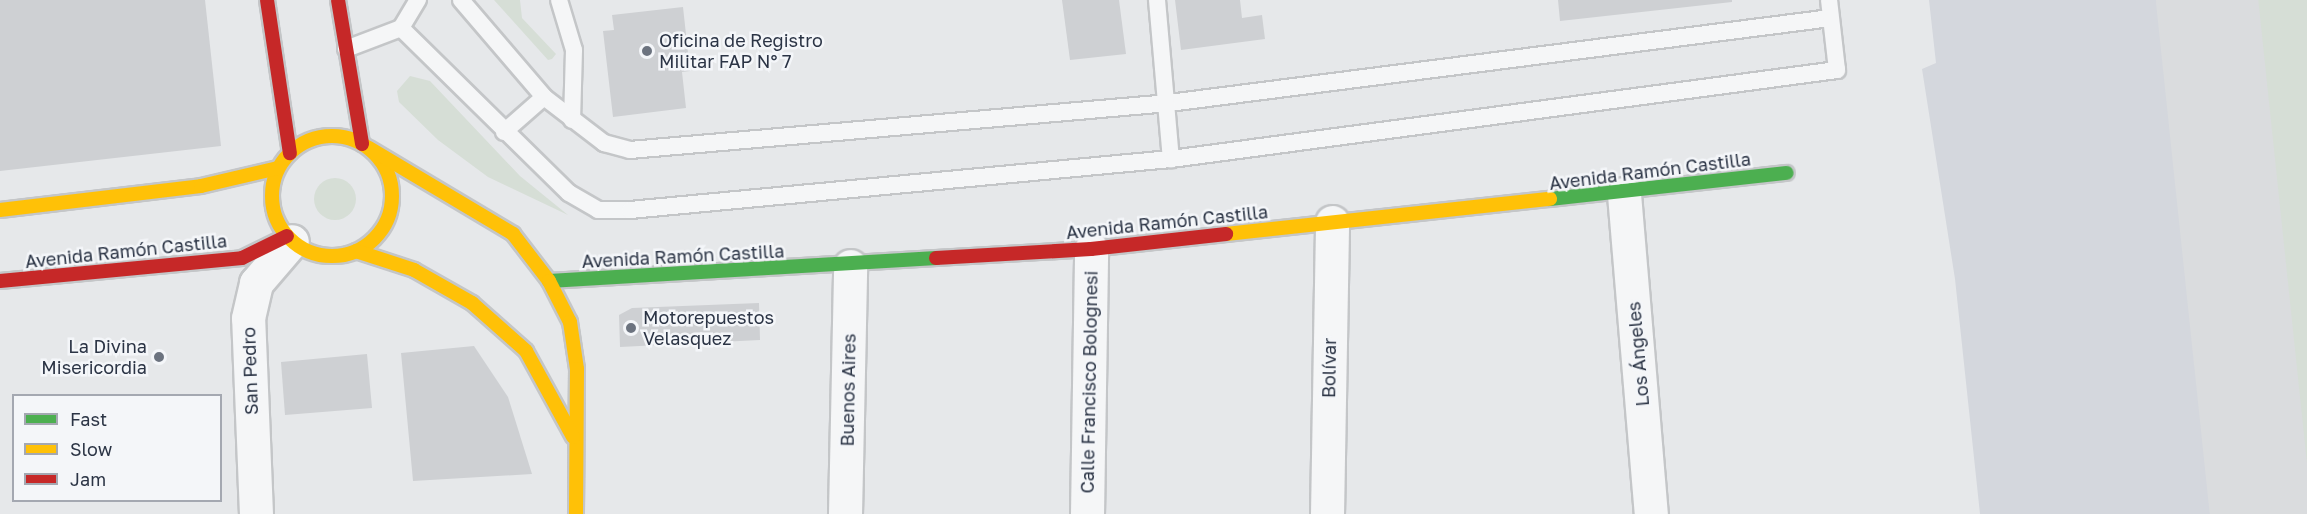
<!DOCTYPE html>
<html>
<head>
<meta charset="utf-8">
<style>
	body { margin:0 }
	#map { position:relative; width:2307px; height:514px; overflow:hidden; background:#e6e8ea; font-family:"Golos Text",sans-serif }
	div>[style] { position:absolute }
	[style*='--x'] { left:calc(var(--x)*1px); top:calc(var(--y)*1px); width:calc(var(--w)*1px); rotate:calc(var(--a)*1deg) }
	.built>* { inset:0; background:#d4d7dd }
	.green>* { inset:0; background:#d6ded6 }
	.round { border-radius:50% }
	.taxiway>* { height:102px; margin:-51px; padding:0 51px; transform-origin:51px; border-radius:51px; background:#dadcde }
	.building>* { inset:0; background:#ced0d3 }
	.roads { filter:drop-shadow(2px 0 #c4c6c8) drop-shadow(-2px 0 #c4c6c8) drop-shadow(0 2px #c4c6c8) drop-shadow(0 -2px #c4c6c8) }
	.lane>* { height:16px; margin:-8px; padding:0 8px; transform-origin:8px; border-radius:8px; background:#f5f6f7 }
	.street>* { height:33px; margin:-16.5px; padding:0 16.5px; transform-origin:16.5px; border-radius:16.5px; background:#f5f6f7 }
	.fast>* { height:14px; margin:-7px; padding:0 7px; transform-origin:7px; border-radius:7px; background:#4caf50 }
	.slow>* { height:14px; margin:-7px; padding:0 7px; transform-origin:7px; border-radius:7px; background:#ffc107 }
	.slow>.ring { margin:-7px; padding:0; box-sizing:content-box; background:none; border:14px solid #ffc107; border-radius:50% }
	.jam>* { height:14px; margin:-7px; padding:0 7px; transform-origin:7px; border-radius:7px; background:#c62828 }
	.dots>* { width:16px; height:16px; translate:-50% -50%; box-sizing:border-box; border:3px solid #f4f6f9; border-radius:50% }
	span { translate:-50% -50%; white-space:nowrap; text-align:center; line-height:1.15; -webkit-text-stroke:5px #f4f6f9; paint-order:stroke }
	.poi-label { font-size:18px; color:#2b3445 }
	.left { translate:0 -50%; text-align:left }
	.right { translate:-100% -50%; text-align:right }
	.street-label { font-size:18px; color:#2b3445 }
	.legend { position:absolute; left:12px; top:394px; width:210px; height:108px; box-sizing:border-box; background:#f4f6f9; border:2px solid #a4a8b1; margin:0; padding:8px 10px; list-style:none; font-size:18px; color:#2b3445 }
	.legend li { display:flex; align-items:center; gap:12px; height:30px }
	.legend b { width:30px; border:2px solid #a4a8b1 }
</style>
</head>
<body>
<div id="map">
	<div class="built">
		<div style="clip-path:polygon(1929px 0,2307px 0,2307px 514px,1980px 514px,1955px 279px,1922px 69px,1936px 63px)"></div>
	</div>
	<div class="green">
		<div style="clip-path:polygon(494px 0,520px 0,522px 18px,556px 54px,552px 59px,548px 60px)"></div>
		<div style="clip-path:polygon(2251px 0,2307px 0,2307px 514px,2306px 514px)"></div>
		<div style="clip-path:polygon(410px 76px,430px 81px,520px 176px,568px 215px,488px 177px,438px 140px,399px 102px,397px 91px)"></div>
		<div class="round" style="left:314px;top:178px;width:42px;height:42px"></div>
	</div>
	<div class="taxiway">
		<div style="--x:2207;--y:0;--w:517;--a:84"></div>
	</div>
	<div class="building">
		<div style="clip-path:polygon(0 0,205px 0,221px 146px,0 171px)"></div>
		<div style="clip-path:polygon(1062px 0,1119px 0,1126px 54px,1070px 60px)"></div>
		<div style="clip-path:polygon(1175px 0,1240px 0,1242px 18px,1262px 15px,1265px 39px,1181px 50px)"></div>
		<div style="clip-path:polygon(1558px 0,1732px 0,1732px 2px,1560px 21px)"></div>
		<div style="clip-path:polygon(683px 7px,690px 71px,682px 72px,686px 108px,613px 117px,603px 31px,614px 30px,612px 15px)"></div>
		<div style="clip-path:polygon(759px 303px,760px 340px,620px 347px,619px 315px,632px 308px)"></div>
		<div style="clip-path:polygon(474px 346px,508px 397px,532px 474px,413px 481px,401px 353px)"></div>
		<div style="clip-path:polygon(367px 354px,372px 408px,285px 415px,281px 362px)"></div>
	</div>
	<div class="roads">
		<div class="lane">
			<div style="--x:461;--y:0;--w:128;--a:49.4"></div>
			<div style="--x:544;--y:97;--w:76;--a:37.5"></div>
			<div style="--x:604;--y:143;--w:27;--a:15"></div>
			<div style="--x:630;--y:150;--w:541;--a:-4.98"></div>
			<div style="--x:1169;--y:103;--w:667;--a:-7.32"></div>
			<div style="--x:559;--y:0;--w:52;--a:73.3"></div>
			<div style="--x:574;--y:50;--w:70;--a:91.6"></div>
			<div style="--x:1157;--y:0;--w:160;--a:85"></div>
			<div style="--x:401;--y:28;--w:235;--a:44.5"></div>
			<div style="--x:569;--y:193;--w:34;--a:30"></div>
			<div style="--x:598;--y:210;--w:32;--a:0"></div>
			<div style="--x:630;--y:210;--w:543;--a:-5.39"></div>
			<div style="--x:1171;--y:159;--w:672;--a:-7.61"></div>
			<div style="--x:1837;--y:70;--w:70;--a:-96.5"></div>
			<div style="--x:346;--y:49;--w:59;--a:-20.9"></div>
			<div style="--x:401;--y:28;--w:33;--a:-59"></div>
			<div style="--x:504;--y:132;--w:53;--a:-41.2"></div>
		</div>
		<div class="street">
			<div style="--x:1624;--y:194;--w:321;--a:85.2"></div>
			<div style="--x:256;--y:514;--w:196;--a:-92.3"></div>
			<div style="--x:248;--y:318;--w:36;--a:-77"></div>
			<div style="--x:256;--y:283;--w:55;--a:-49.4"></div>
			<div style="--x:845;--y:514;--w:248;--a:-88.8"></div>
			<div style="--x:1087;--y:514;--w:265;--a:-89.1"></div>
			<div style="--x:1327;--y:514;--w:292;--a:-89"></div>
		</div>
		<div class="fast">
			<div style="--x:1550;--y:199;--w:238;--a:-6.3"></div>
			<div style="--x:549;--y:281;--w:388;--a:-3.4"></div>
		</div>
		<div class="slow">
			<div class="ring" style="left:272px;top:136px;width:106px;height:106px"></div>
			<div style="--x:369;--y:148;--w:168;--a:30.8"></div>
			<div style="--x:513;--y:234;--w:59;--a:52.5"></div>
			<div style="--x:549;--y:281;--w:46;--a:62.9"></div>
			<div style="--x:570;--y:322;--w:48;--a:81.5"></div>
			<div style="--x:577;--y:369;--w:145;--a:90.4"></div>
			<div style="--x:0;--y:210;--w:202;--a:-6.8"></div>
			<div style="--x:201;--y:186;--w:79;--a:-13.2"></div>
			<div style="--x:1226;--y:234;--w:326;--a:-6.2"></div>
			<div style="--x:356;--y:251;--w:61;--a:18.1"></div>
			<div style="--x:414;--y:270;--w:67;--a:29.6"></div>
			<div style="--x:472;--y:303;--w:72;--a:41.6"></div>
			<div style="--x:526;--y:351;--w:98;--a:61.3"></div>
		</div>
		<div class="jam">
			<div style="--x:267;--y:0;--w:155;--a:81.5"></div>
			<div style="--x:338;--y:0;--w:146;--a:80.5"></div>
			<div style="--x:936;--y:258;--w:155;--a:-3.3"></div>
			<div style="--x:1091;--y:249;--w:136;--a:-6.3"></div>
			<div style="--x:0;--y:281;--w:243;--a:-5.4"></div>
			<div style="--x:242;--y:258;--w:50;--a:-26.1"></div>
		</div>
	</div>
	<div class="dots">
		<div style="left:647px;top:51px;background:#6c737f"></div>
		<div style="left:631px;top:328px;background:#6c737f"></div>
		<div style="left:159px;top:357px;background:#6c737f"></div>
	</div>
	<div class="poi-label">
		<span class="left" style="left:659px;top:51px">Oficina de Registro<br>Militar FAP N° 7</span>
		<span class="left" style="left:643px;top:328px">Motorepuestos<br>Velasquez</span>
		<span class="right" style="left:147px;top:357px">La Divina<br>Misericordia</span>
	</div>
	<div class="street-label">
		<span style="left:1650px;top:171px;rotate:-7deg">Avenida Ramón Castilla</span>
		<span style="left:1167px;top:222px;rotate:-6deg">Avenida Ramón Castilla</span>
		<span style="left:126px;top:251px;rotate:-6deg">Avenida Ramón Castilla</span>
		<span style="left:683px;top:256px;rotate:-3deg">Avenida Ramón Castilla</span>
		<span style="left:1638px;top:354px;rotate:-95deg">Los Ángeles</span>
		<span style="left:1329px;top:368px;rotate:-89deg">Bolívar</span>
		<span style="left:250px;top:371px;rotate:-92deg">San Pedro</span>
		<span style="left:1089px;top:382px;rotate:-89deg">Calle Francisco Bolognesi</span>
		<span style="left:848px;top:390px;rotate:-89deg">Buenos Aires</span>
	</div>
	<ul class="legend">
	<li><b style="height:8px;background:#4caf50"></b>Fast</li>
	<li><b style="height:8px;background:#ffc107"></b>Slow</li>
	<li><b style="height:8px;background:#c62828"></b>Jam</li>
	</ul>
</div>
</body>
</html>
